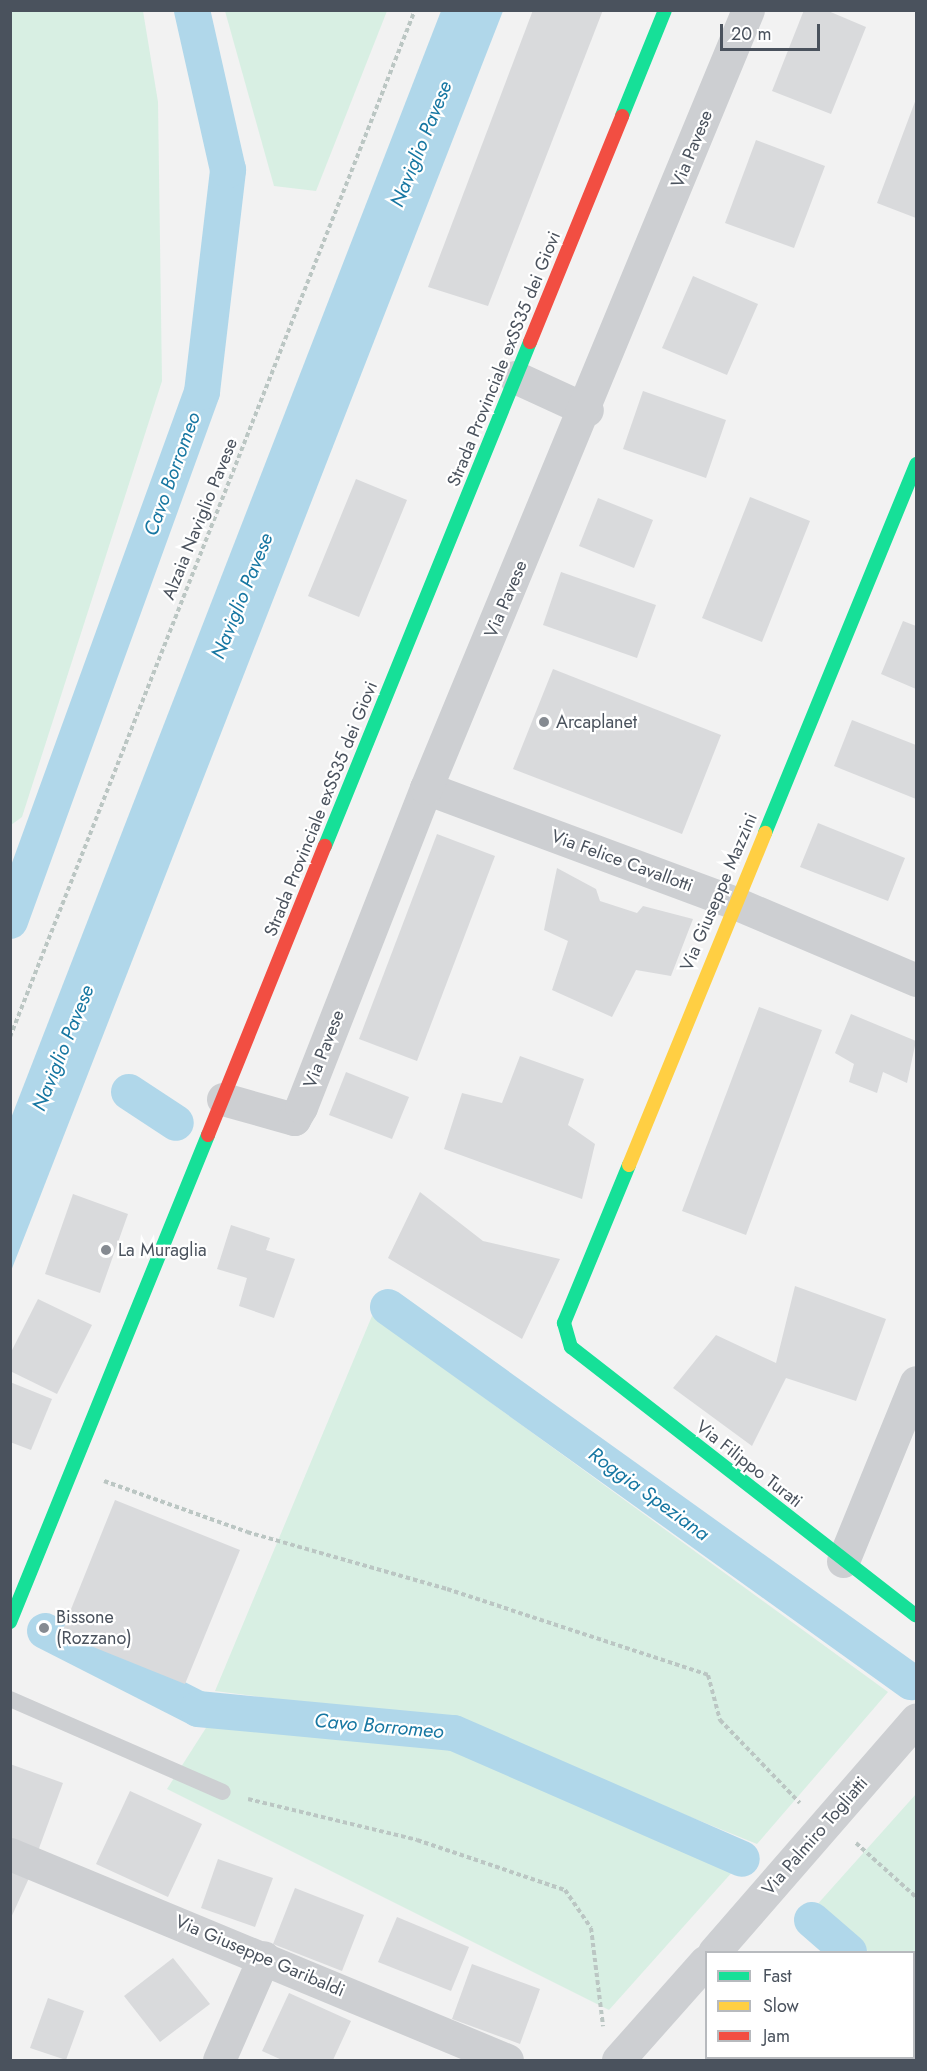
<!DOCTYPE html>
<html>
<head>
<meta charset="utf-8">
<style>
	body { margin:0 }
	#map { position:relative; width:927px; height:2071px; overflow:hidden; background:#f2f2f2; font-family:Jost,sans-serif }
	div>[style] { position:absolute }
	[style*='--x'] { left:calc(var(--x)*1px); top:calc(var(--y)*1px); width:calc(var(--w)*1px); rotate:calc(var(--a)*1deg) }
	.green>* { inset:0; background:#d8efe3 }
	.water>* { inset:0; background:#b0d7ea }
	.canal>* { height:36px; margin:-18px; padding:0 18px; transform-origin:18px; border-radius:18px; background:#b0d7ea }
	.building>* { inset:0; background:#d9dadc }
	.path>* { height:4px; margin-top:-2px; transform-origin:0; background:repeating-linear-gradient(90deg,#bbc6c3 0 4.5px,transparent 0 7.5px) }
	.lane>* { height:16px; margin:-8px; padding:0 8px; transform-origin:8px; border-radius:8px; background:#cdcfd2 }
	.street>* { height:33px; margin:-16.5px; padding:0 16.5px; transform-origin:16.5px; border-radius:16.5px; background:#cdcfd2 }
	.fast>* { height:14px; margin:-7px; padding:0 7px; transform-origin:7px; border-radius:7px; background:#16e098 }
	.slow>* { height:14px; margin:-7px; padding:0 7px; transform-origin:7px; border-radius:7px; background:#ffcf43 }
	.jam>* { height:14px; margin:-7px; padding:0 7px; transform-origin:7px; border-radius:7px; background:#f24e42 }
	.dots>* { width:16px; height:16px; translate:-50% -50%; box-sizing:border-box; border:3px solid #fff; border-radius:50% }
	span { translate:-50% -50%; white-space:nowrap; text-align:center; line-height:1.15; -webkit-text-stroke:4.5px #fff; paint-order:stroke }
	.street-label { font-size:18px; color:#4a525d }
	.poi-label { font-size:18px; color:#4a525d }
	.left { translate:0 -50%; text-align:left }
	.water-label { font-size:20px; color:#1777a2; font-style:italic }
	.frame { position:absolute; inset:0; border:12px solid #4a525d; pointer-events:none }
	.legend { position:absolute; left:705px; top:1951px; width:210px; height:108px; box-sizing:border-box; background:#fff; border:2px solid #b7babe; margin:0; padding:8px 10px; list-style:none; font-size:18px; color:#4a525d }
	.legend li { display:flex; align-items:center; gap:12px; height:30px }
	.legend b { width:30px; border:2px solid #b7babe }
	.scale { position:absolute; left:720px; top:24px; width:100px; height:27px; box-sizing:border-box; border:3px solid #4a525d; border-top:0; padding-left:8px; font-size:18px; line-height:21px; white-space:nowrap; color:#4a525d; -webkit-text-stroke:4px #fff; paint-order:stroke }
</style>
</head>
<body>
<div id="map">
	<div class="green">
		<div style="clip-path:polygon(11px 10px,143px 11px,158px 102px,162px 381px,22px 817px,11px 825px)"></div>
		<div style="clip-path:polygon(225px 11px,387px 11px,316px 191px,274px 186px)"></div>
		<div style="clip-path:polygon(372px 1316px,888px 1692px,757px 1844px,456px 1722px,215px 1691px)"></div>
		<div style="clip-path:polygon(211px 1720px,456px 1748px,734px 1870px,609px 2010px,167px 1789px)"></div>
		<div style="clip-path:polygon(916px 1794px,916px 1994px,914px 1952px,869px 1952px,815px 1907px)"></div>
	</div>
	<div class="water">
		<div style="clip-path:polygon(441px 11px,503px 11px,11px 1271px,11px 1118px)"></div>
	</div>
	<div class="canal">
		<div style="--x:10;--y:921;--w:563;--a:-70.05"></div>
		<div style="--x:202;--y:392;--w:224;--a:-83.3"></div>
		<div style="--x:228;--y:170;--w:164;--a:-102.7"></div>
		<div style="--x:129;--y:1092;--w:56;--a:33.4"></div>
		<div style="--x:388;--y:1307;--w:644;--a:35.64"></div>
		<div style="--x:45;--y:1631;--w:172;--a:27"></div>
		<div style="--x:198;--y:1709;--w:257;--a:5.4"></div>
		<div style="--x:454;--y:1733;--w:314;--a:23.6"></div>
		<div style="--x:812;--y:1920;--w:49;--a:40.9"></div>
		<div style="--x:914;--y:2010;--w:3;--a:45"></div>
	</div>
	<div class="building">
		<div style="clip-path:polygon(533px 10px,603px 10px,488px 306px,428px 287px)"></div>
		<div style="clip-path:polygon(804px 10px,826px 10px,866px 27px,831px 114px,772px 91px)"></div>
		<div style="clip-path:polygon(916px 99px,916px 218px,877px 203px)"></div>
		<div style="clip-path:polygon(756px 140px,825px 166px,794px 248px,725px 223px)"></div>
		<div style="clip-path:polygon(693px 276px,758px 304px,727px 375px,662px 348px)"></div>
		<div style="clip-path:polygon(643px 391px,726px 420px,706px 478px,623px 449px)"></div>
		<div style="clip-path:polygon(356px 479px,407px 500px,359px 617px,308px 596px)"></div>
		<div style="clip-path:polygon(750px 497px,810px 521px,762px 642px,702px 618px)"></div>
		<div style="clip-path:polygon(598px 498px,653px 520px,634px 568px,579px 546px)"></div>
		<div style="clip-path:polygon(561px 572px,656px 605px,637px 658px,543px 625px)"></div>
		<div style="clip-path:polygon(903px 621px,916px 626px,916px 689px,881px 674px)"></div>
		<div style="clip-path:polygon(553px 669px,721px 735px,682px 834px,513px 769px)"></div>
		<div style="clip-path:polygon(852px 720px,916px 745px,916px 799px,834px 766px)"></div>
		<div style="clip-path:polygon(818px 823px,905px 858px,888px 901px,800px 867px)"></div>
		<div style="clip-path:polygon(437px 834px,495px 856px,417px 1061px,359px 1039px)"></div>
		<div style="clip-path:polygon(557px 868px,596px 889px,600px 901px,637px 913px,643px 906px,693px 919px,671px 976px,636px 970px,612px 1017px,552px 990px,568px 941px,544px 930px)"></div>
		<div style="clip-path:polygon(759px 1007px,822px 1030px,746px 1235px,682px 1211px)"></div>
		<div style="clip-path:polygon(851px 1014px,916px 1041px,907px 1083px,883px 1072px,877px 1093px,849px 1082px,854px 1064px,835px 1053px)"></div>
		<div style="clip-path:polygon(520px 1056px,584px 1079px,568px 1125px,595px 1144px,582px 1199px,444px 1149px,462px 1093px,502px 1103px)"></div>
		<div style="clip-path:polygon(346px 1072px,409px 1097px,392px 1139px,329px 1115px)"></div>
		<div style="clip-path:polygon(420px 1192px,483px 1241px,560px 1259px,522px 1339px,388px 1258px)"></div>
		<div style="clip-path:polygon(73px 1194px,128px 1214px,100px 1293px,45px 1274px)"></div>
		<div style="clip-path:polygon(231px 1225px,270px 1238px,266px 1250px,295px 1259px,274px 1318px,239px 1306px,247px 1278px,217px 1269px)"></div>
		<div style="clip-path:polygon(795px 1286px,886px 1319px,856px 1401px,786px 1378px,752px 1446px,673px 1388px,716px 1335px,776px 1363px)"></div>
		<div style="clip-path:polygon(38px 1299px,92px 1325px,57px 1394px,10px 1371px,10px 1354px)"></div>
		<div style="clip-path:polygon(10px 1382px,52px 1399px,31px 1450px,10px 1442px)"></div>
		<div style="clip-path:polygon(115px 1500px,240px 1550px,185px 1684px,61px 1634px)"></div>
		<div style="clip-path:polygon(10px 1764px,63px 1783px,38px 1851px,10px 1840px)"></div>
		<div style="clip-path:polygon(130px 1791px,202px 1824px,168px 1897px,96px 1864px)"></div>
		<div style="clip-path:polygon(218px 1859px,273px 1878px,255px 1927px,201px 1908px)"></div>
		<div style="clip-path:polygon(10px 1870px,29px 1878px,10px 1920px)"></div>
		<div style="clip-path:polygon(295px 1888px,364px 1915px,342px 1971px,273px 1944px)"></div>
		<div style="clip-path:polygon(397px 1917px,469px 1947px,451px 1991px,378px 1962px)"></div>
		<div style="clip-path:polygon(173px 1958px,210px 2004px,160px 2042px,124px 1996px)"></div>
		<div style="clip-path:polygon(472px 1964px,540px 1989px,520px 2044px,452px 2019px)"></div>
		<div style="clip-path:polygon(289px 1993px,351px 2021px,333px 2060px,282px 2060px,262px 2051px)"></div>
		<div style="clip-path:polygon(48px 1998px,84px 2011px,66px 2060px,30px 2048px)"></div>
	</div>
	<div class="path">
		<div style="--x:10;--y:1037;--w:1104;--a:-68.48"></div>
		<div style="--x:104;--y:1481;--w:152;--a:19.6"></div>
		<div style="--x:247;--y:1532;--w:208;--a:15.9"></div>
		<div style="--x:447;--y:1589;--w:275;--a:18.2"></div>
		<div style="--x:708;--y:1675;--w:47;--a:75.1"></div>
		<div style="--x:720;--y:1720;--w:115;--a:46.1"></div>
		<div style="--x:248;--y:1799;--w:174;--a:13.6"></div>
		<div style="--x:417;--y:1840;--w:156;--a:18.7"></div>
		<div style="--x:565;--y:1890;--w:46;--a:55.6"></div>
		<div style="--x:591;--y:1928;--w:99;--a:83"></div>
		<div style="--x:856;--y:1843;--w:81;--a:42"></div>
	</div>
	<div class="lane">
		<div style="--x:10;--y:1699;--w:232;--a:23.6"></div>
	</div>
	<div class="street">
		<div style="--x:515;--y:377;--w:79;--a:24.6"></div>
		<div style="--x:426;--y:788;--w:330;--a:20.4"></div>
		<div style="--x:735;--y:903;--w:197;--a:23"></div>
		<div style="--x:223;--y:1099;--w:74;--a:15.7"></div>
		<div style="--x:294;--y:1119;--w:14;--a:-60"></div>
		<div style="--x:301;--y:1107;--w:343;--a:-68.6"></div>
		<div style="--x:426;--y:788;--w:842;--a:-67.52"></div>
		<div style="--x:843;--y:1561;--w:193;--a:-67.8"></div>
		<div style="--x:10;--y:1854;--w:538;--a:22.51"></div>
		<div style="--x:714;--y:1952;--w:308;--a:-49"></div>
		<div style="--x:219;--y:2060;--w:112;--a:-66.4"></div>
		<div style="--x:618;--y:2060;--w:132;--a:-48.4"></div>
	</div>
	<div class="fast">
		<div style="--x:622;--y:116;--w:114;--a:-67.9"></div>
		<div style="--x:765;--y:833;--w:399;--a:-67.7"></div>
		<div style="--x:325;--y:846;--w:544;--a:-67.87"></div>
		<div style="--x:629;--y:1165;--w:171;--a:112.4"></div>
		<div style="--x:564;--y:1323;--w:25;--a:74"></div>
		<div style="--x:571;--y:1347;--w:437;--a:37.9"></div>
		<div style="--x:10;--y:1622;--w:526;--a:-67.87"></div>
	</div>
	<div class="slow">
		<div style="--x:629;--y:1165;--w:359;--a:-67.7"></div>
	</div>
	<div class="jam">
		<div style="--x:530;--y:342;--w:244;--a:-67.8"></div>
		<div style="--x:208;--y:1135;--w:312;--a:-68"></div>
	</div>
	<div class="dots">
		<div style="left:544px;top:722px;background:#858a91"></div>
		<div style="left:106px;top:1250px;background:#858a91"></div>
		<div style="left:44px;top:1628px;background:#858a91"></div>
	</div>
	<div class="street-label">
		<span style="left:692px;top:149px;rotate:-68deg">Via Pavese</span>
		<span style="left:504px;top:359px;rotate:-68deg">Strada Provinciale exSS35 dei Giovi</span>
		<span style="left:200px;top:519px;rotate:-68deg">Alzaia Naviglio Pavese</span>
		<span style="left:506px;top:599px;rotate:-67deg">Via Pavese</span>
		<span style="left:321px;top:809px;rotate:-68deg">Strada Provinciale exSS35 dei Giovi</span>
		<span style="left:622px;top:861px;rotate:20deg">Via Felice Cavallotti</span>
		<span style="left:719px;top:892px;rotate:-67deg">Via Giuseppe Mazzini</span>
		<span style="left:324px;top:1049px;rotate:-69deg">Via Pavese</span>
		<span style="left:749px;top:1464px;rotate:38deg">Via Filippo Turati</span>
		<span style="left:815px;top:1836px;rotate:-49deg">Via Palmiro Togliatti</span>
		<span style="left:260px;top:1956px;rotate:23deg">Via Giuseppe Garibaldi</span>
	</div>
	<div class="poi-label">
		<span class="left" style="left:556px;top:722px">Arcaplanet</span>
		<span class="left" style="left:118px;top:1250px">La Muraglia</span>
		<span class="left" style="left:56px;top:1628px">Bissone<br>(Rozzano)</span>
	</div>
	<div class="water-label">
		<span style="left:421px;top:144px;rotate:-68deg">Naviglio Pavese</span>
		<span style="left:172px;top:474px;rotate:-70deg">Cavo Borromeo</span>
		<span style="left:242px;top:596px;rotate:-68deg">Naviglio Pavese</span>
		<span style="left:63px;top:1048px;rotate:-68deg">Naviglio Pavese</span>
		<span style="left:649px;top:1494px;rotate:36deg">Roggia Speziana</span>
		<span style="left:379px;top:1726px;rotate:5deg">Cavo Borromeo</span>
	</div>
	<div class="frame"></div>
	<ul class="legend">
	<li><b style="height:8px;background:#16e098"></b>Fast</li>
	<li><b style="height:8px;background:#ffcf43"></b>Slow</li>
	<li><b style="height:8px;background:#f24e42"></b>Jam</li>
	</ul>
	<div class="scale">20 m</div>
</div>
</body>
</html>
